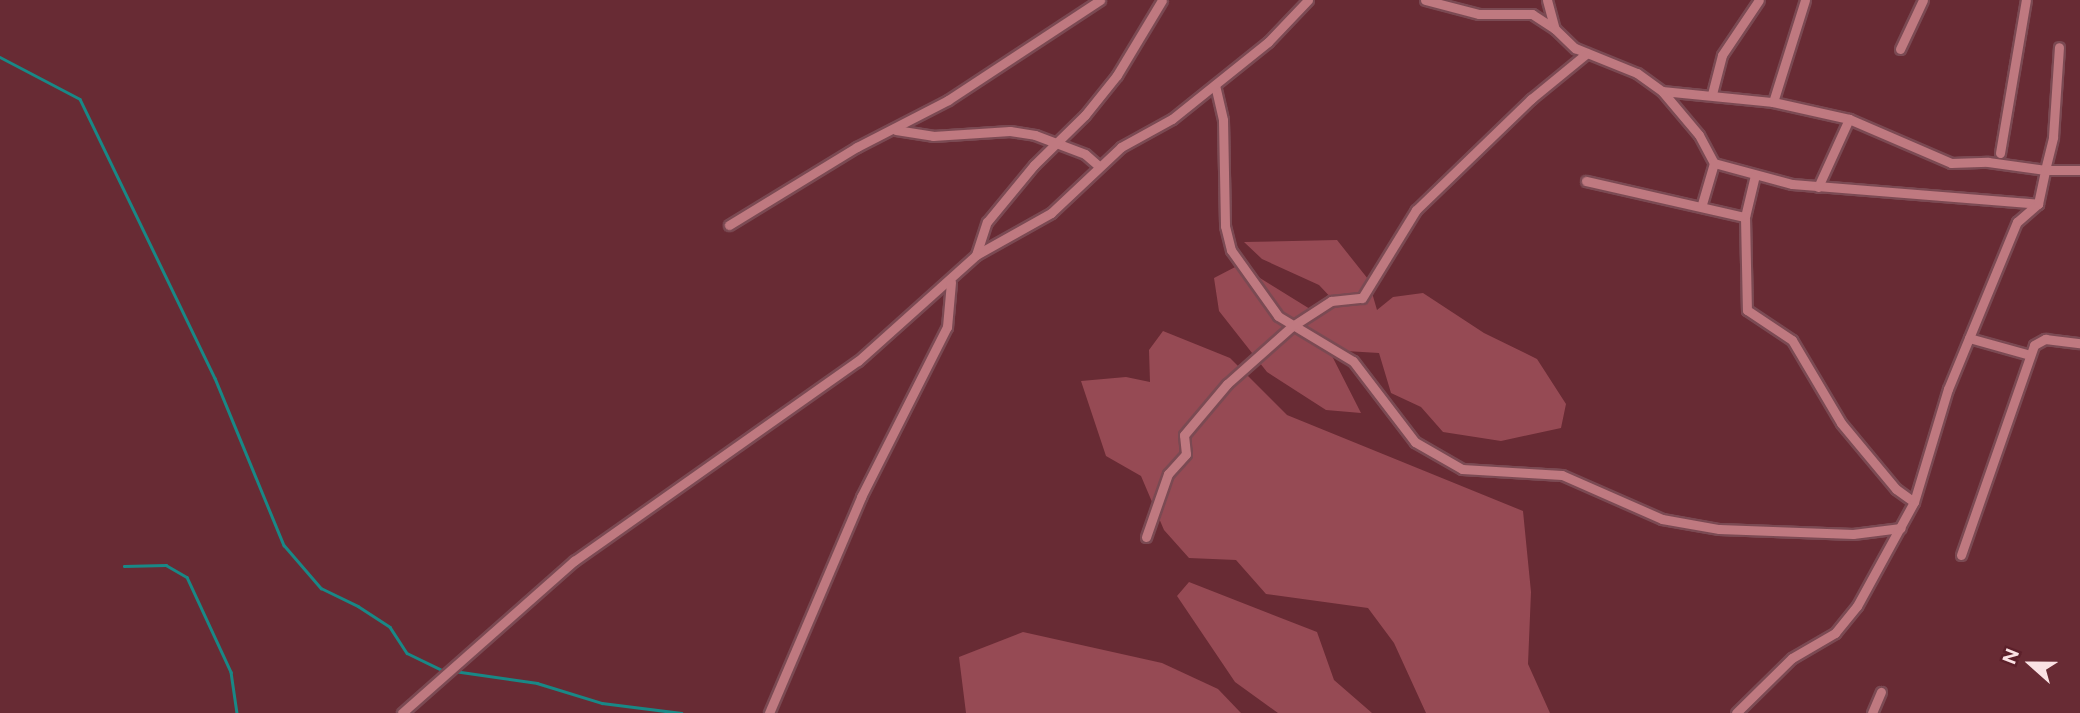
<!DOCTYPE html>
<html>
<head>
<meta charset="utf-8">
<style>
	body { margin:0 }
	#map { position:relative; width:2080px; height:713px; overflow:hidden; background:#682b34; font-family:Figtree,sans-serif }
	div>[style] { position:absolute }
	[style*='--x'] { left:calc(var(--x)*1px); top:calc(var(--y)*1px); width:calc(var(--w)*1px); rotate:calc(var(--a)*1deg) }
	.green>* { inset:0; background:#964a54 }
	.stream>* { height:2.5px; margin:-1.25px; padding:0 1.25px; transform-origin:1.25px; border-radius:1.25px; background:#198886 }
	.roads { filter:drop-shadow(2px 0 #7b4a53) drop-shadow(-2px 0 #7b4a53) drop-shadow(0 2px #7b4a53) drop-shadow(0 -2px #7b4a53) }
	.street>* { height:9px; margin:-4.5px; padding:0 4.5px; transform-origin:4.5px; border-radius:4.5px; background:#bf7980 }
	span { translate:-50% -50%; white-space:nowrap; text-align:center; line-height:1.15; -webkit-text-stroke:6px #5c202a; paint-order:stroke }
	.north { position:absolute; left:1996px; top:629px; width:70px; height:70px; -webkit-text-stroke:5px #5c202a; paint-order:stroke; rotate:291deg; font-size:19px; font-weight:700; line-height:28px; text-align:center; color:#fae2e4 }
	.north::after { content:''; display:block; margin:auto; width:24px; height:32px; background:#fae2e4; clip-path:polygon(50% 0,100% 100%,50% 72%,0 100%) }
</style>
</head>
<body>
<div id="map">
	<div class="green">
		<div style="clip-path:polygon(1337px 240px,1368px 279px,1377px 310px,1393px 297px,1423px 293px,1484px 333px,1537px 359px,1566px 404px,1561px 428px,1501px 441px,1443px 432px,1421px 407px,1391px 393px,1379px 353px,1329px 350px,1361px 413px,1326px 410px,1267px 372px,1219px 311px,1214px 278px,1239px 265px,1310px 309px,1336px 303px,1319px 285px,1262px 259px,1244px 242px)"></div>
		<div style="clip-path:polygon(1163px 331px,1230px 358px,1287px 415px,1523px 511px,1531px 592px,1528px 664px,1550px 713px,1426px 713px,1394px 643px,1368px 608px,1266px 594px,1236px 560px,1189px 558px,1164px 530px,1141px 476px,1106px 456px,1081px 381px,1126px 377px,1150px 382px,1149px 350px)"></div>
		<div style="clip-path:polygon(1189px 582px,1317px 632px,1334px 680px,1372px 713px,1278px 713px,1235px 682px,1177px 596px)"></div>
		<div style="clip-path:polygon(1023px 632px,1162px 663px,1218px 689px,1241px 713px,966px 713px,959px 657px)"></div>
	</div>
	<div class="stream">
		<div style="--x:0;--y:57;--w:90;--a:27.7"></div>
		<div style="--x:80;--y:99;--w:310;--a:64.2"></div>
		<div style="--x:215;--y:378;--w:181;--a:67.6"></div>
		<div style="--x:284;--y:545;--w:57;--a:49.3"></div>
		<div style="--x:321;--y:588;--w:41;--a:25.9"></div>
		<div style="--x:358;--y:606;--w:38;--a:33"></div>
		<div style="--x:390;--y:627;--w:31;--a:57"></div>
		<div style="--x:407;--y:653;--w:41;--a:25.9"></div>
		<div style="--x:124;--y:566;--w:42;--a:-1.4"></div>
		<div style="--x:166;--y:565;--w:24;--a:30"></div>
		<div style="--x:187;--y:577;--w:105;--a:65.1"></div>
		<div style="--x:231;--y:672;--w:41;--a:81.7"></div>
		<div style="--x:454;--y:671;--w:84;--a:8.2"></div>
		<div style="--x:537;--y:683;--w:68;--a:17.1"></div>
		<div style="--x:602;--y:703;--w:80;--a:7.2"></div>
	</div>
	<div class="roads">
		<div class="street">
			<div style="--x:1425;--y:0;--w:56;--a:14.5"></div>
			<div style="--x:1479;--y:14;--w:53;--a:0"></div>
			<div style="--x:1532;--y:14;--w:27;--a:33"></div>
			<div style="--x:1547;--y:0;--w:30;--a:75"></div>
			<div style="--x:1555;--y:29;--w:28;--a:44"></div>
			<div style="--x:1575;--y:48;--w:67;--a:22"></div>
			<div style="--x:1637;--y:73;--w:31;--a:36"></div>
			<div style="--x:1662;--y:91;--w:57;--a:49.9"></div>
			<div style="--x:1699;--y:135;--w:32;--a:62"></div>
			<div style="--x:1714;--y:163;--w:43;--a:106.3"></div>
			<div style="--x:1805;--y:0;--w:107;--a:107.4"></div>
			<div style="--x:1773;--y:102;--w:78;--a:12.6"></div>
			<div style="--x:1849;--y:119;--w:111;--a:23.3"></div>
			<div style="--x:1951;--y:163;--w:37;--a:-2"></div>
			<div style="--x:1988;--y:162;--w:58;--a:8"></div>
			<div style="--x:2045;--y:170;--w:34;--a:-76"></div>
			<div style="--x:2053;--y:137;--w:90;--a:-86.2"></div>
			<div style="--x:1900;--y:49;--w:54;--a:-64.9"></div>
			<div style="--x:1215;--y:85;--w:36;--a:77"></div>
			<div style="--x:1223;--y:120;--w:106;--a:88.9"></div>
			<div style="--x:1225;--y:226;--w:25;--a:76"></div>
			<div style="--x:1231;--y:250;--w:81;--a:54.5"></div>
			<div style="--x:1278;--y:316;--w:87;--a:31"></div>
			<div style="--x:1353;--y:361;--w:102;--a:52.6"></div>
			<div style="--x:1415;--y:442;--w:54;--a:29.9"></div>
			<div style="--x:1462;--y:469;--w:100;--a:3.4"></div>
			<div style="--x:1562;--y:475;--w:109;--a:23.7"></div>
			<div style="--x:1662;--y:519;--w:58;--a:10"></div>
			<div style="--x:1719;--y:529;--w:134;--a:2.1"></div>
			<div style="--x:1853;--y:534;--w:48;--a:-7.1"></div>
			<div style="--x:1662;--y:91;--w:112;--a:5.7"></div>
			<div style="--x:1712;--y:94;--w:40;--a:-75.6"></div>
			<div style="--x:1722;--y:55;--w:66;--a:-56.1"></div>
			<div style="--x:896;--y:130;--w:37;--a:9"></div>
			<div style="--x:933;--y:136;--w:77;--a:-3.7"></div>
			<div style="--x:1010;--y:131;--w:25;--a:9"></div>
			<div style="--x:1035;--y:135;--w:53;--a:20.8"></div>
			<div style="--x:1085;--y:154;--w:18;--a:41"></div>
			<div style="--x:2000;--y:153;--w:155;--a:-80.4"></div>
			<div style="--x:1714;--y:163;--w:81;--a:15.1"></div>
			<div style="--x:1792;--y:184;--w:247;--a:4.6"></div>
			<div style="--x:1755;--y:175;--w:43;--a:103.4"></div>
			<div style="--x:1745;--y:217;--w:93;--a:88.8"></div>
			<div style="--x:1747;--y:310;--w:54;--a:33.7"></div>
			<div style="--x:1792;--y:340;--w:96;--a:59.4"></div>
			<div style="--x:1841;--y:423;--w:86;--a:50.2"></div>
			<div style="--x:1896;--y:489;--w:22;--a:36"></div>
			<div style="--x:1586;--y:181;--w:163;--a:12.8"></div>
			<div style="--x:1818;--y:187;--w:75;--a:-65.5"></div>
			<div style="--x:729;--y:225;--w:150;--a:-31.4"></div>
			<div style="--x:857;--y:147;--w:102;--a:-27.3"></div>
			<div style="--x:948;--y:100;--w:182;--a:-33.3"></div>
			<div style="--x:976;--y:255;--w:35;--a:-72"></div>
			<div style="--x:987;--y:222;--w:74;--a:-50.5"></div>
			<div style="--x:1034;--y:165;--w:71;--a:-44.4"></div>
			<div style="--x:1085;--y:115;--w:51;--a:-51.3"></div>
			<div style="--x:1117;--y:75;--w:87;--a:-59"></div>
			<div style="--x:1969;--y:338;--w:63;--a:15.6"></div>
			<div style="--x:1146;--y:537;--w:67;--a:-70.8"></div>
			<div style="--x:1168;--y:474;--w:27;--a:-48"></div>
			<div style="--x:1186;--y:454;--w:19;--a:-96"></div>
			<div style="--x:1184;--y:435;--w:67;--a:-49.9"></div>
			<div style="--x:1227;--y:384;--w:86;--a:-41.7"></div>
			<div style="--x:1291;--y:327;--w:48;--a:-33"></div>
			<div style="--x:1331;--y:301;--w:31;--a:-6"></div>
			<div style="--x:1362;--y:298;--w:103;--a:-58.5"></div>
			<div style="--x:1416;--y:210;--w:160;--a:-44"></div>
			<div style="--x:1531;--y:99;--w:72;--a:-39.4"></div>
			<div style="--x:1961;--y:555;--w:222;--a:-70.8"></div>
			<div style="--x:2034;--y:345;--w:13;--a:-29"></div>
			<div style="--x:2045;--y:339;--w:35;--a:7"></div>
			<div style="--x:402;--y:713;--w:230;--a:-41.5"></div>
			<div style="--x:574;--y:561;--w:347;--a:-35.2"></div>
			<div style="--x:858;--y:361;--w:159;--a:-41.9"></div>
			<div style="--x:976;--y:255;--w:86;--a:-29.2"></div>
			<div style="--x:1051;--y:213;--w:96;--a:-43.3"></div>
			<div style="--x:1121;--y:147;--w:58;--a:-28.8"></div>
			<div style="--x:1172;--y:119;--w:123;--a:-38.7"></div>
			<div style="--x:1268;--y:42;--w:58;--a:-46.4"></div>
			<div style="--x:769;--y:713;--w:235;--a:-66.9"></div>
			<div style="--x:861;--y:497;--w:191;--a:-63.2"></div>
			<div style="--x:947;--y:327;--w:45;--a:-84.9"></div>
			<div style="--x:1736;--y:713;--w:78;--a:-44.5"></div>
			<div style="--x:1792;--y:658;--w:50;--a:-30.2"></div>
			<div style="--x:1835;--y:633;--w:35;--a:-51"></div>
			<div style="--x:1857;--y:606;--w:119;--a:-61.3"></div>
			<div style="--x:1914;--y:502;--w:118;--a:-73.3"></div>
			<div style="--x:1948;--y:389;--w:181;--a:-67.6"></div>
			<div style="--x:2017;--y:222;--w:28;--a:-41"></div>
			<div style="--x:2038;--y:204;--w:35;--a:-78"></div>
			<div style="--x:2045;--y:170;--w:35;--a:0"></div>
			<div style="--x:1872;--y:713;--w:23;--a:-67"></div>
		</div>
	</div>
	<div class="north">N</div>
</div>
</body>
</html>
